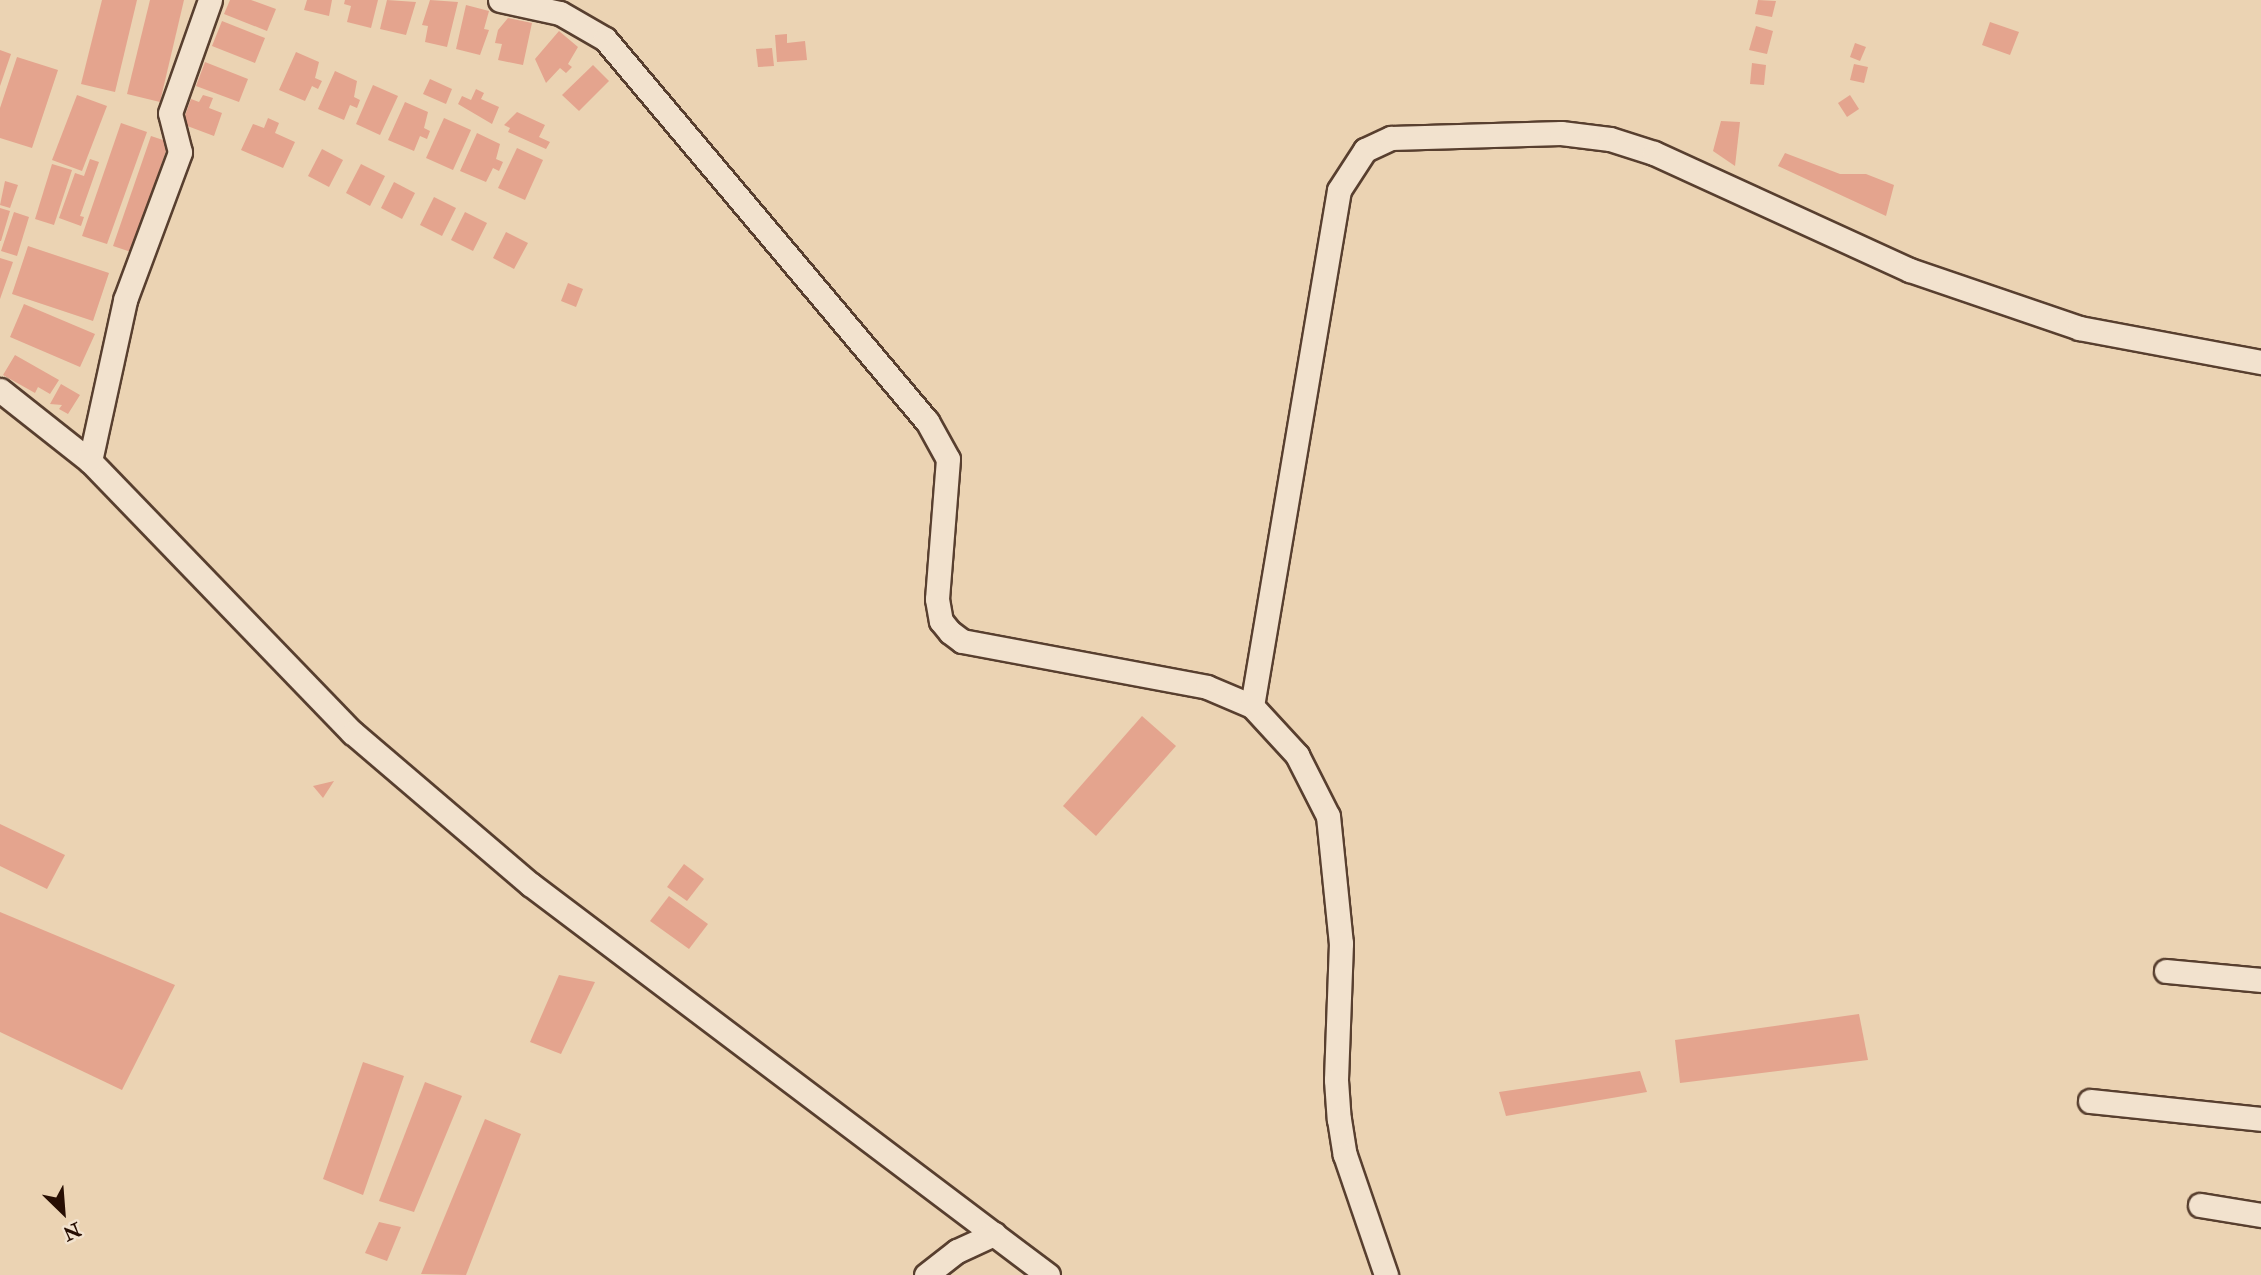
<!DOCTYPE html>
<html>
<head>
<meta charset="utf-8">
<style>
	body { margin:0 }
	#map { position:relative; width:2261px; height:1275px; overflow:hidden; background:#ebd3b3; font-family:"IM FELL Double Pica",serif }
	div>[style] { position:absolute }
	[style*='--x'] { left:calc(var(--x)*1px); top:calc(var(--y)*1px); width:calc(var(--w)*1px); rotate:calc(var(--a)*1deg) }
	.building>* { inset:0; background:#e4a48e }
	.roads { filter:drop-shadow(2px 0 #583f2f) drop-shadow(-2px 0 #583f2f) drop-shadow(0 2px #583f2f) drop-shadow(0 -2px #583f2f) }
	.minor>* { height:23px; margin:-11.5px; padding:0 11.5px; transform-origin:11.5px; border-radius:11.5px; background:#f2e2ce }
	span { translate:-50% -50%; white-space:nowrap; text-align:center; line-height:1.15; -webkit-text-stroke:5px #f2e2ce; paint-order:stroke }
	.north { position:absolute; left:28px; top:1177px; width:70px; height:70px; -webkit-text-stroke:5px #f2e2ce; paint-order:stroke; rotate:155deg; font-size:19px; font-weight:700; line-height:28px; text-align:center; color:#270e03 }
	.north::after { content:''; display:block; margin:auto; width:24px; height:32px; background:#270e03; clip-path:polygon(50% 0,100% 100%,50% 72%,0 100%) }
</style>
</head>
<body>
<div id="map">
	<div class="building">
		<div style="clip-path:polygon(102px 0,137px 0,115px 92px,81px 84px)"></div>
		<div style="clip-path:polygon(150px 0,184px 0,160px 102px,127px 94px)"></div>
		<div style="clip-path:polygon(230px 0,251px 0,276px 9px,267px 31px,224px 14px)"></div>
		<div style="clip-path:polygon(307px 0,332px 0,329px 16px,304px 10px)"></div>
		<div style="clip-path:polygon(345px 0,378px 0,371px 28px,347px 22px,351px 6px,344px 4px)"></div>
		<div style="clip-path:polygon(387px 0,416px 2px,406px 35px,380px 29px)"></div>
		<div style="clip-path:polygon(430px 0,458px 2px,447px 47px,425px 42px,428px 26px,422px 25px)"></div>
		<div style="clip-path:polygon(1758px 0,1776px 1px,1772px 17px,1755px 14px)"></div>
		<div style="clip-path:polygon(466px 5px,489px 11px,484px 29px,489px 30px,480px 55px,456px 49px)"></div>
		<div style="clip-path:polygon(508px 18px,532px 23px,523px 65px,498px 60px,502px 44px,495px 43px,498px 30px)"></div>
		<div style="clip-path:polygon(222px 21px,265px 38px,255px 63px,212px 46px)"></div>
		<div style="clip-path:polygon(1990px 22px,2019px 32px,2010px 55px,1982px 45px)"></div>
		<div style="clip-path:polygon(1756px 26px,1773px 31px,1767px 54px,1749px 50px)"></div>
		<div style="clip-path:polygon(559px 31px,578px 47px,568px 64px,572px 67px,566px 73px,560px 68px,546px 83px,535px 59px)"></div>
		<div style="clip-path:polygon(787px 34px,787px 43px,805px 41px,807px 60px,777px 62px,775px 35px)"></div>
		<div style="clip-path:polygon(1855px 43px,1866px 47px,1860px 61px,1850px 57px)"></div>
		<div style="clip-path:polygon(772px 48px,774px 66px,758px 67px,756px 49px)"></div>
		<div style="clip-path:polygon(0 50px,11px 54px,0 86px)"></div>
		<div style="clip-path:polygon(296px 52px,319px 62px,315px 78px,322px 81px,318px 89px,312px 86px,305px 101px,279px 90px)"></div>
		<div style="clip-path:polygon(17px 57px,58px 70px,32px 148px,0 138px,0 108px)"></div>
		<div style="clip-path:polygon(205px 62px,248px 79px,239px 102px,196px 86px)"></div>
		<div style="clip-path:polygon(1752px 63px,1766px 65px,1764px 85px,1750px 84px)"></div>
		<div style="clip-path:polygon(1854px 64px,1868px 67px,1864px 83px,1850px 80px)"></div>
		<div style="clip-path:polygon(593px 65px,609px 81px,579px 111px,562px 95px)"></div>
		<div style="clip-path:polygon(335px 71px,357px 81px,354px 97px,360px 100px,357px 108px,350px 105px,344px 120px,318px 109px)"></div>
		<div style="clip-path:polygon(430px 79px,452px 89px,446px 104px,423px 94px)"></div>
		<div style="clip-path:polygon(373px 85px,398px 96px,380px 135px,356px 124px)"></div>
		<div style="clip-path:polygon(476px 89px,484px 93px,481px 99px,499px 107px,492px 124px,458px 104px,462px 96px,471px 100px)"></div>
		<div style="clip-path:polygon(77px 95px,107px 106px,82px 171px,52px 160px)"></div>
		<div style="clip-path:polygon(203px 95px,213px 98px,209px 108px,222px 113px,214px 136px,182px 124px,191px 99px,199px 102px)"></div>
		<div style="clip-path:polygon(1850px 95px,1859px 109px,1847px 117px,1838px 103px)"></div>
		<div style="clip-path:polygon(405px 102px,428px 112px,424px 128px,430px 131px,427px 139px,420px 136px,414px 151px,388px 140px)"></div>
		<div style="clip-path:polygon(517px 112px,545px 125px,539px 137px,550px 142px,546px 149px,508px 132px,510px 128px,504px 125px)"></div>
		<div style="clip-path:polygon(268px 118px,279px 123px,275px 133px,295px 142px,283px 168px,241px 150px,253px 124px,264px 128px)"></div>
		<div style="clip-path:polygon(444px 118px,471px 130px,453px 170px,426px 158px)"></div>
		<div style="clip-path:polygon(1721px 121px,1740px 122px,1735px 166px,1713px 151px)"></div>
		<div style="clip-path:polygon(121px 123px,147px 132px,107px 244px,82px 236px)"></div>
		<div style="clip-path:polygon(477px 133px,500px 144px,496px 159px,503px 162px,499px 171px,493px 168px,486px 182px,460px 171px)"></div>
		<div style="clip-path:polygon(151px 136px,169px 142px,131px 252px,113px 246px)"></div>
		<div style="clip-path:polygon(517px 148px,543px 160px,525px 200px,498px 188px)"></div>
		<div style="clip-path:polygon(322px 149px,343px 160px,329px 187px,308px 176px)"></div>
		<div style="clip-path:polygon(1785px 153px,1840px 174px,1866px 174px,1894px 185px,1886px 216px,1778px 166px)"></div>
		<div style="clip-path:polygon(90px 159px,99px 162px,80px 216px,84px 217px,81px 226px,59px 218px,75px 173px,84px 176px)"></div>
		<div style="clip-path:polygon(52px 164px,72px 170px,54px 225px,35px 219px)"></div>
		<div style="clip-path:polygon(361px 164px,385px 176px,370px 206px,346px 193px)"></div>
		<div style="clip-path:polygon(5px 181px,18px 185px,10px 208px,0 205px)"></div>
		<div style="clip-path:polygon(394px 182px,415px 193px,402px 219px,381px 208px)"></div>
		<div style="clip-path:polygon(434px 197px,456px 208px,442px 236px,420px 225px)"></div>
		<div style="clip-path:polygon(0 208px,10px 211px,1px 241px,0 241px)"></div>
		<div style="clip-path:polygon(14px 212px,29px 217px,17px 256px,1px 251px)"></div>
		<div style="clip-path:polygon(465px 212px,487px 223px,473px 251px,451px 240px)"></div>
		<div style="clip-path:polygon(506px 232px,528px 243px,514px 269px,493px 258px)"></div>
		<div style="clip-path:polygon(28px 246px,109px 273px,93px 321px,12px 294px)"></div>
		<div style="clip-path:polygon(0 258px,13px 262px,0 299px)"></div>
		<div style="clip-path:polygon(568px 283px,583px 289px,576px 307px,561px 301px)"></div>
		<div style="clip-path:polygon(24px 304px,95px 334px,80px 367px,10px 337px)"></div>
		<div style="clip-path:polygon(15px 355px,59px 380px,50px 394px,38px 387px,35px 393px,3px 375px)"></div>
		<div style="clip-path:polygon(61px 384px,80px 395px,68px 414px,59px 409px,62px 405px,50px 404px)"></div>
		<div style="clip-path:polygon(1142px 716px,1176px 746px,1096px 836px,1063px 806px)"></div>
		<div style="clip-path:polygon(334px 781px,323px 798px,313px 786px)"></div>
		<div style="clip-path:polygon(0 824px,65px 855px,47px 889px,0 866px)"></div>
		<div style="clip-path:polygon(684px 864px,704px 879px,687px 901px,667px 887px)"></div>
		<div style="clip-path:polygon(669px 896px,708px 924px,689px 949px,650px 921px)"></div>
		<div style="clip-path:polygon(0 912px,175px 985px,122px 1090px,0 1032px)"></div>
		<div style="clip-path:polygon(559px 975px,595px 982px,561px 1054px,530px 1042px)"></div>
		<div style="clip-path:polygon(1859px 1014px,1868px 1060px,1680px 1083px,1675px 1040px)"></div>
		<div style="clip-path:polygon(363px 1062px,404px 1076px,363px 1195px,323px 1179px)"></div>
		<div style="clip-path:polygon(1640px 1071px,1647px 1092px,1506px 1116px,1499px 1092px)"></div>
		<div style="clip-path:polygon(425px 1082px,462px 1096px,414px 1212px,379px 1201px)"></div>
		<div style="clip-path:polygon(485px 1119px,521px 1134px,466px 1275px,421px 1274px)"></div>
		<div style="clip-path:polygon(379px 1222px,401px 1227px,387px 1261px,365px 1253px)"></div>
	</div>
	<div class="roads">
		<div class="minor">
			<div style="--x:500;--y:0;--w:61;--a:12.2"></div>
			<div style="--x:560;--y:13;--w:52;--a:30"></div>
			<div style="--x:605;--y:39;--w:500;--a:49.9"></div>
			<div style="--x:927;--y:421;--w:43;--a:61.1"></div>
			<div style="--x:948;--y:459;--w:140;--a:94.5"></div>
			<div style="--x:937;--y:599;--w:22;--a:80"></div>
			<div style="--x:941;--y:621;--w:14;--a:51"></div>
			<div style="--x:950;--y:632;--w:15;--a:37"></div>
			<div style="--x:962;--y:641;--w:249;--a:10.6"></div>
			<div style="--x:1207;--y:687;--w:49;--a:22.9"></div>
			<div style="--x:1252;--y:706;--w:67;--a:47.4"></div>
			<div style="--x:1297;--y:755;--w:68;--a:63.1"></div>
			<div style="--x:1328;--y:816;--w:128;--a:84.2"></div>
			<div style="--x:1341;--y:943;--w:137;--a:92.1"></div>
			<div style="--x:1336;--y:1080;--w:39;--a:86"></div>
			<div style="--x:1339;--y:1119;--w:36;--a:81"></div>
			<div style="--x:1345;--y:1155;--w:127;--a:71.1"></div>
			<div style="--x:0;--y:390;--w:115;--a:38.3"></div>
			<div style="--x:90;--y:461;--w:378;--a:46"></div>
			<div style="--x:353;--y:733;--w:233;--a:40.5"></div>
			<div style="--x:530;--y:884;--w:649;--a:37.05"></div>
			<div style="--x:90;--y:461;--w:165;--a:-77.7"></div>
			<div style="--x:125;--y:300;--w:158;--a:-69.6"></div>
			<div style="--x:180;--y:152;--w:40;--a:-104.4"></div>
			<div style="--x:170;--y:113;--w:120;--a:-70.5"></div>
			<div style="--x:1252;--y:706;--w:523;--a:-80.43"></div>
			<div style="--x:1339;--y:190;--w:48;--a:-57"></div>
			<div style="--x:1365;--y:150;--w:29;--a:-25"></div>
			<div style="--x:1391;--y:138;--w:170;--a:-1.7"></div>
			<div style="--x:1561;--y:133;--w:49;--a:7"></div>
			<div style="--x:1610;--y:139;--w:46;--a:17.7"></div>
			<div style="--x:1654;--y:153;--w:281;--a:24.6"></div>
			<div style="--x:1910;--y:270;--w:179;--a:18.9"></div>
			<div style="--x:2079;--y:328;--w:185;--a:10.6"></div>
			<div style="--x:2166;--y:971;--w:95;--a:5.4"></div>
			<div style="--x:2090;--y:1101;--w:172;--a:6"></div>
			<div style="--x:2200;--y:1205;--w:62;--a:9.3"></div>
			<div style="--x:926;--y:1275;--w:39;--a:-38"></div>
			<div style="--x:957;--y:1251;--w:41;--a:-24.7"></div>
		</div>
	</div>
	<div class="north">N</div>
</div>
</body>
</html>
